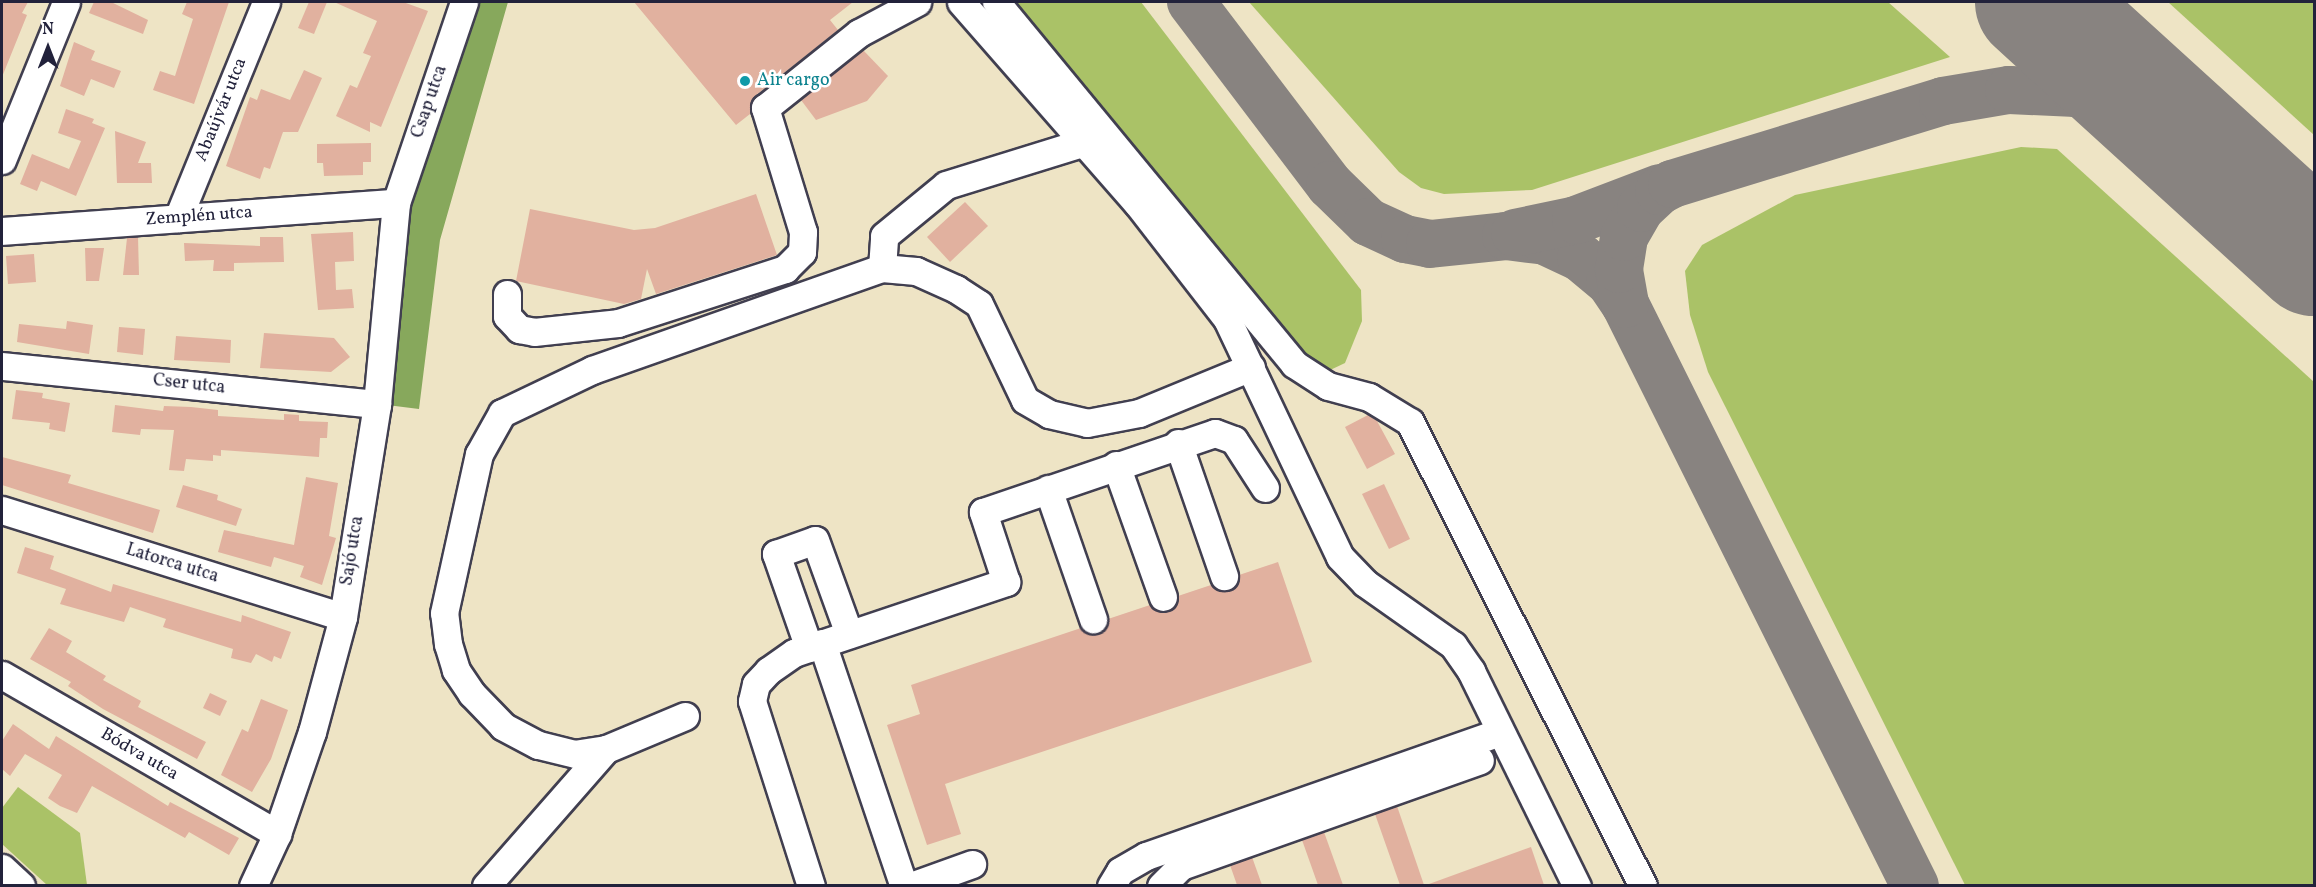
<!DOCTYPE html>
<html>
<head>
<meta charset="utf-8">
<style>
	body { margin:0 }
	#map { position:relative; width:2316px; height:887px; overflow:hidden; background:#eee4c5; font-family:Vollkorn,serif }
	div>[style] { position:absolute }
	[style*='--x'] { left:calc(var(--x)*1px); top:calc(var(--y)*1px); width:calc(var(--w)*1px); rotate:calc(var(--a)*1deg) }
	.green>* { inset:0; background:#aac267 }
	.forest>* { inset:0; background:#87a85c }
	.taxiway>* { height:48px; margin:-24px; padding:0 24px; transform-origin:24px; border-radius:24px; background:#888380 }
	.runway>* { height:122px; margin:-61px; padding:0 61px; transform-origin:61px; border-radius:61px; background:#888380 }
	.building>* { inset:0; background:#e1b19f }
	.roads { filter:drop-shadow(2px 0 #413f50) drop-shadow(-2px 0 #413f50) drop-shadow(0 2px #413f50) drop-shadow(0 -2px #413f50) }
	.minor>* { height:27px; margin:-13.5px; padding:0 13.5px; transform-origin:13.5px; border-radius:13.5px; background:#fff }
	.dots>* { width:16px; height:16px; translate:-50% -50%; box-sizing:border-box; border:3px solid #fff; border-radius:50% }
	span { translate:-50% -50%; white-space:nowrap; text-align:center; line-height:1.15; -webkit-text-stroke:5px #fff; paint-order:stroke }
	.culture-label { font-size:18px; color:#0d838f }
	.left { translate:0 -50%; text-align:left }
	.street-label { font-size:18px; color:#22223b }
	.frame { position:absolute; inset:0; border:3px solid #22223b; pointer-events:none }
	.north { position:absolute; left:18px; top:18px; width:60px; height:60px; -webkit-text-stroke:4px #fff; paint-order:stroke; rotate:0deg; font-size:16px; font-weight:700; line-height:24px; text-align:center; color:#22223b }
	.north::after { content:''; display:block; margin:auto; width:21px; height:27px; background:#22223b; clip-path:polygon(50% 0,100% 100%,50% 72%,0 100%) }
</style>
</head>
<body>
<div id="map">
	<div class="green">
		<div style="clip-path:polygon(997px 2px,1141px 2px,1361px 290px,1362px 321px,1345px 363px,1326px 372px,1301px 354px)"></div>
		<div style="clip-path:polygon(1249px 2px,1888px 2px,1950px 57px,1532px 190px,1444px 194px,1421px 188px,1399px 172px)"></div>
		<div style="clip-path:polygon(2168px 2px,2314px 2px,2314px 135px)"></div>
		<div style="clip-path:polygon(2021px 147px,2057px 149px,2314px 382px,2314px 885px,1965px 885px,1708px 372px,1690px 315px,1685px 271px,1702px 245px,1795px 195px)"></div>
		<div style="clip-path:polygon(18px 787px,80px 833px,87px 885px,47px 885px,2px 844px,2px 808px)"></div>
	</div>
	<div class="forest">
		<div style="clip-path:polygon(472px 2px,508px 2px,440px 240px,419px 409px,387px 405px,406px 202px)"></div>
	</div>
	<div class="taxiway">
		<div style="--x:1191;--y:2;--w:230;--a:52.8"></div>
		<div style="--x:1330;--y:185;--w:53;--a:44.2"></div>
		<div style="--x:1368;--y:222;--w:41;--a:24.7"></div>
		<div style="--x:1405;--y:239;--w:25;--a:11"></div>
		<div style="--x:1430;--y:244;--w:76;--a:-6"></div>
		<div style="--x:1506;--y:236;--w:39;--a:7"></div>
		<div style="--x:1545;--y:241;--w:40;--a:25"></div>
		<div style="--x:1581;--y:258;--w:38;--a:40"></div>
		<div style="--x:1610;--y:282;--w:27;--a:56"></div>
		<div style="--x:1625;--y:304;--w:650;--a:63.51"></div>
		<div style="--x:1515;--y:233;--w:62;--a:-12"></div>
		<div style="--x:1576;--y:220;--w:90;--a:-20.9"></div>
		<div style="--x:1625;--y:304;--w:36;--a:-100"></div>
		<div style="--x:1619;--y:269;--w:32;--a:-81"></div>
		<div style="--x:1624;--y:237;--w:34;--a:-60"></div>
		<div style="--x:1641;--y:208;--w:25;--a:-43"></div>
		<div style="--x:1659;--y:191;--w:15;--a:-28"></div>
		<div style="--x:1672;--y:184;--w:283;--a:-17"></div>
		<div style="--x:1943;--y:101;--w:67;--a:-9.5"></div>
		<div style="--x:2009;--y:90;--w:67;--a:2.6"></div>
		<div style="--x:2076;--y:93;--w:71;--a:18.2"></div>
		<div style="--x:2143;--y:115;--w:70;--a:32.8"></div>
	</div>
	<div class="runway">
		<div style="--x:2036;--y:2;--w:376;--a:42.3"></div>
	</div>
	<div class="building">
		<div style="clip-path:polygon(2px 2px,28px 2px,22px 13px,27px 15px,2px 77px)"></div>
		<div style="clip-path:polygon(94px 2px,111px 2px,148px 20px,143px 34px,89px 13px)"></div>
		<div style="clip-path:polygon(187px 2px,229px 2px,194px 104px,153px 90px,160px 71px,175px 76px,193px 19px,182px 14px)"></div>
		<div style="clip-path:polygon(309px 2px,327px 2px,314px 34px,298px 28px)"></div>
		<div style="clip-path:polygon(334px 2px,403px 2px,428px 11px,381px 127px,370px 122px,370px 132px,336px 116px,350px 85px,357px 88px,371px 56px,363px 53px,377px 21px)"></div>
		<div style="clip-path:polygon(634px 2px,853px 2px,830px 20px,838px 30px,755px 96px,750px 104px,750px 114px,736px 125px)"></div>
		<div style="clip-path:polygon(74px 42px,95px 51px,91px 60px,121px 71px,114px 88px,91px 79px,84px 96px,60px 86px)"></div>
		<div style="clip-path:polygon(863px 50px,888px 76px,867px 101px,816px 120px,801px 100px)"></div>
		<div style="clip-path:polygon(304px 70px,322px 78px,298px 132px,283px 132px,270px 169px,264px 167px,260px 179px,226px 166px,250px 97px,257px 100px,261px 89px,290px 100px)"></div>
		<div style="clip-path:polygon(66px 109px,94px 119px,92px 123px,105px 128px,76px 196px,41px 181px,37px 191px,20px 184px,32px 154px,69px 169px,81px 141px,58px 133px)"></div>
		<div style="clip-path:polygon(115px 131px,146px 142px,138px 163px,151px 163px,152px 183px,117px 183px)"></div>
		<div style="clip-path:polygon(371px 143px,371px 162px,363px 162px,363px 175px,324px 176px,323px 163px,317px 163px,317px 144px)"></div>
		<div style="clip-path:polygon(756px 194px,777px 255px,656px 294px,647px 269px,641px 299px,624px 304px,516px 281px,530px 209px,634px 230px,655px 228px)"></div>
		<div style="clip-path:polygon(965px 202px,988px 226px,950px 262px,927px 237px)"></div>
		<div style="clip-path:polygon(353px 232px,354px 261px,335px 262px,336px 290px,352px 289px,354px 308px,318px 310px,311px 234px)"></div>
		<div style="clip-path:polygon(138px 237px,139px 275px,123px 275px,127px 238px)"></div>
		<div style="clip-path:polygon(260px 237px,283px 237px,284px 262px,234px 263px,234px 271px,213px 271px,214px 260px,185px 261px,184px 243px,260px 246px)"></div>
		<div style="clip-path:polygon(85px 248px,104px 248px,99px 281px,86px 281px)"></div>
		<div style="clip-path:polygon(34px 254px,36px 282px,8px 284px,6px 256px)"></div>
		<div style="clip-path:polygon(67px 321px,93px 325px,89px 354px,17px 342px,19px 324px,66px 329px)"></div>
		<div style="clip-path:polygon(119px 327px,145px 329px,143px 355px,117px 352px)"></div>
		<div style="clip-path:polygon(264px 333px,334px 338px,350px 357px,331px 372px,260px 368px)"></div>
		<div style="clip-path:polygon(176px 336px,231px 340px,230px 363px,174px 360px)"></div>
		<div style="clip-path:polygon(16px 390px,43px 393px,42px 398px,70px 403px,65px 432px,49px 429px,50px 423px,12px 419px)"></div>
		<div style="clip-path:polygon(115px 405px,163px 411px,164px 406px,191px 407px,218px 410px,218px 416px,284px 420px,284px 414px,299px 415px,299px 421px,328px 422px,327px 438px,320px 438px,319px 457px,221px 450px,221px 456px,213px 455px,213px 461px,186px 459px,184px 471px,169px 470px,174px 430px,141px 429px,140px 435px,112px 432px)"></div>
		<div style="clip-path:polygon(1368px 415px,1377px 421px,1395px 454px,1367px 469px,1345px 427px)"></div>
		<div style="clip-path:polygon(2px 457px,71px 475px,68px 483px,160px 510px,153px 533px,2px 485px)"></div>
		<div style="clip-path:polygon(306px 477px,338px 483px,329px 536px,336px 538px,322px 585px,300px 577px,304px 566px,274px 557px,271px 567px,218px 552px,224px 530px,294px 545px)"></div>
		<div style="clip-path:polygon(1384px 484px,1410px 539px,1389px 549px,1362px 494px)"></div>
		<div style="clip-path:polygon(183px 485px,218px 495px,217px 500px,242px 509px,236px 526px,176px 507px)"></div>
		<div style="clip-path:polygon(25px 547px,54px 556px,50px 569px,111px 592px,113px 584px,241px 622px,242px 615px,291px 632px,281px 659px,274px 656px,272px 662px,256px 654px,251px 663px,231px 658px,233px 649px,163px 627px,166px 619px,130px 607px,124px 622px,60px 604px,66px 589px,17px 573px)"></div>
		<div style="clip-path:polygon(1278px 562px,1312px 662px,945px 784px,961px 834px,927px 845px,887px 725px,920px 714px,911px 685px,1081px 628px,1098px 634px,1105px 629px,1108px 619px,1150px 605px,1160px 612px,1168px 612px,1175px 607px,1178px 596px,1211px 585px,1220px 591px,1229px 591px,1236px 586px,1239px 575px)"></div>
		<div style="clip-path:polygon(49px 628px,72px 641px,66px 652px,106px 676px,103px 680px,141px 701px,138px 707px,206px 742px,197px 759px,103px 709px,68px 686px,71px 682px,30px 659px)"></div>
		<div style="clip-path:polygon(210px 693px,227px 701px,220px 716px,203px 708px)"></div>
		<div style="clip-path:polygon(261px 699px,288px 710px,271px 759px,252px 792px,221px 775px,242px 729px,248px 732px)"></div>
		<div style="clip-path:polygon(13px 724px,49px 749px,56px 736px,168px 806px,170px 802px,239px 838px,229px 855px,189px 832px,185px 838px,92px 786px,77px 813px,60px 806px,48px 798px,62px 775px,25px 754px,10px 776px,2px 769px,2px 741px)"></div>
		<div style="clip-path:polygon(1397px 806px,1424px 885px,1400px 885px,1375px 814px)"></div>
		<div style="clip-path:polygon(1324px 832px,1343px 885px,1318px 885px,1302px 840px)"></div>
		<div style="clip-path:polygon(1531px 847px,1544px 885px,1429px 885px,1429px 884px)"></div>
		<div style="clip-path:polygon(1252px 857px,1262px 885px,1237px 885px,1230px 865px)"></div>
	</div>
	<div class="roads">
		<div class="minor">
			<div style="--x:961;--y:2;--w:267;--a:48.8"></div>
			<div style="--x:1137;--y:203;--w:147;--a:52.2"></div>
			<div style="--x:1227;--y:319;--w:263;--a:64.6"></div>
			<div style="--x:1340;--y:557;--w:36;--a:46"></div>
			<div style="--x:1365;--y:583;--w:108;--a:35.2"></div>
			<div style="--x:1453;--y:645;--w:32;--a:55"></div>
			<div style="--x:1471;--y:671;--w:240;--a:63.8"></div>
			<div style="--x:996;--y:2;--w:469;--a:50.5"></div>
			<div style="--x:1294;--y:364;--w:40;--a:32.9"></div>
			<div style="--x:1328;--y:386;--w:42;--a:15"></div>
			<div style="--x:1369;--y:397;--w:48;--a:31.4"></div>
			<div style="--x:1410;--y:422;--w:519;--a:63.34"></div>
			<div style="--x:2;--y:160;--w:170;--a:-67.9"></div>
			<div style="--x:178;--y:218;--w:233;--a:-67.8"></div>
			<div style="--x:2;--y:231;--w:395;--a:-4.1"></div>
			<div style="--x:882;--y:268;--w:32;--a:-86"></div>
			<div style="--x:884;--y:236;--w:80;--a:-39.4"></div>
			<div style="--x:946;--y:185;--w:142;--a:-17.2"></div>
			<div style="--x:507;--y:294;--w:22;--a:90"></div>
			<div style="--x:507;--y:316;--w:18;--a:47"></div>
			<div style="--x:519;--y:329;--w:15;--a:11"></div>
			<div style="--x:534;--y:332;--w:84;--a:-6.1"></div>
			<div style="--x:618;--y:323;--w:176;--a:-17.9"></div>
			<div style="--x:785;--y:269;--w:24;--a:-45"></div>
			<div style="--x:802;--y:252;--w:20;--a:-87"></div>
			<div style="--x:803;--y:232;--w:130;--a:-107"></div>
			<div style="--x:765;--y:108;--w:120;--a:-38.6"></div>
			<div style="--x:859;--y:33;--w:66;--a:-28.1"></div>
			<div style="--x:2;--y:366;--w:377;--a:5.8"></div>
			<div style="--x:1178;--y:443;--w:141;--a:70.9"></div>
			<div style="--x:1116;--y:465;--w:140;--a:70.4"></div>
			<div style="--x:1048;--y:489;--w:138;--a:70.9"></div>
			<div style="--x:2;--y:510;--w:357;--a:17.4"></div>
			<div style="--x:822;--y:643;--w:256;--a:71.4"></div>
			<div style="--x:809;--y:648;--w:100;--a:-109.3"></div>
			<div style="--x:776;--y:554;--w:41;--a:-19.7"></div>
			<div style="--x:815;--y:540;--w:100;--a:70.1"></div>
			<div style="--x:2;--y:675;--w:318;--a:30"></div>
			<div style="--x:685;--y:716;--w:86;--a:157.3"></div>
			<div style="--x:606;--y:749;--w:31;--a:171"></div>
			<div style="--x:575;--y:754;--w:38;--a:-166"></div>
			<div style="--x:538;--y:745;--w:40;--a:-152"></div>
			<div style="--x:503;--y:726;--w:45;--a:-134.1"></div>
			<div style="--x:472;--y:694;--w:29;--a:-124"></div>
			<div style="--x:456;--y:670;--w:27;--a:-107"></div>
			<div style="--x:448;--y:644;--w:31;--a:-97"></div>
			<div style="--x:444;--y:613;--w:163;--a:-77.6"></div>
			<div style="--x:479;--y:454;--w:47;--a:-60.7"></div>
			<div style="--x:502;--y:413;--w:100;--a:-25.5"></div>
			<div style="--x:592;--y:370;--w:307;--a:-19.4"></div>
			<div style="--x:882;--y:268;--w:34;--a:5"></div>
			<div style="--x:916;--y:271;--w:44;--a:24.2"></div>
			<div style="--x:956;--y:289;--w:27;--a:33"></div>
			<div style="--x:979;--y:304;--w:106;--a:64.4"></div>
			<div style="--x:1025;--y:400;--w:28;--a:30"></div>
			<div style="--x:1049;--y:414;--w:39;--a:13"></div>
			<div style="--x:1087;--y:423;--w:53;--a:-10.9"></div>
			<div style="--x:1139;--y:413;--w:121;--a:-22.3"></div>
			<div style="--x:2;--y:868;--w:26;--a:43"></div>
			<div style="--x:253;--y:886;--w:57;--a:-65.2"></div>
			<div style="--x:277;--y:834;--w:108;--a:-71.1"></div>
			<div style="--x:312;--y:732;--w:119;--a:-74.9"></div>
			<div style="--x:343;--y:617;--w:216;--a:-80.9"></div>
			<div style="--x:377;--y:404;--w:202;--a:-84.6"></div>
			<div style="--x:396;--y:203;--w:212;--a:-71.3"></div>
			<div style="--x:486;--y:886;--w:182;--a:-48.8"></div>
			<div style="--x:811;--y:886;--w:194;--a:-107.7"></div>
			<div style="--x:752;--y:701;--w:17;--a:-77"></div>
			<div style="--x:756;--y:684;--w:18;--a:-47"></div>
			<div style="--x:768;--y:671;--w:32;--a:-35"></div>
			<div style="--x:794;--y:653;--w:224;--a:-18.5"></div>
			<div style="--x:1006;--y:582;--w:74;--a:-108.2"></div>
			<div style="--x:983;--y:512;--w:245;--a:-18.8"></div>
			<div style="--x:1215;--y:433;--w:20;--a:20"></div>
			<div style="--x:1234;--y:440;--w:57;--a:57.1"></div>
			<div style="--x:911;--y:886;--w:65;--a:-19.8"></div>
			<div style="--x:1111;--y:886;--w:17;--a:-59"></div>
			<div style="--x:1120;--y:871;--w:30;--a:-30"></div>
			<div style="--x:1146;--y:856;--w:375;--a:-19.3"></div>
			<div style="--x:1161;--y:886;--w:28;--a:-45"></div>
			<div style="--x:1181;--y:866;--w:317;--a:-19.5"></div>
		</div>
	</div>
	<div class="dots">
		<div style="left:745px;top:81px;background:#0f9aa8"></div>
	</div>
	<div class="culture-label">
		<span class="left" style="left:757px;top:81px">Air cargo</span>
	</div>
	<div class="street-label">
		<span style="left:430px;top:102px;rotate:-71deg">Csap utca</span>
		<span style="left:222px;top:110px;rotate:-68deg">Abaújvár utca</span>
		<span style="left:199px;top:217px;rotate:-4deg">Zemplén utca</span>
		<span style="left:189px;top:385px;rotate:6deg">Cser utca</span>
		<span style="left:353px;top:551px;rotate:-81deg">Sajó utca</span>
		<span style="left:172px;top:564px;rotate:17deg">Latorca utca</span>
		<span style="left:139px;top:755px;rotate:30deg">Bódva utca</span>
	</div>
	<div class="frame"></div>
	<div class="north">N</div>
</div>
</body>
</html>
